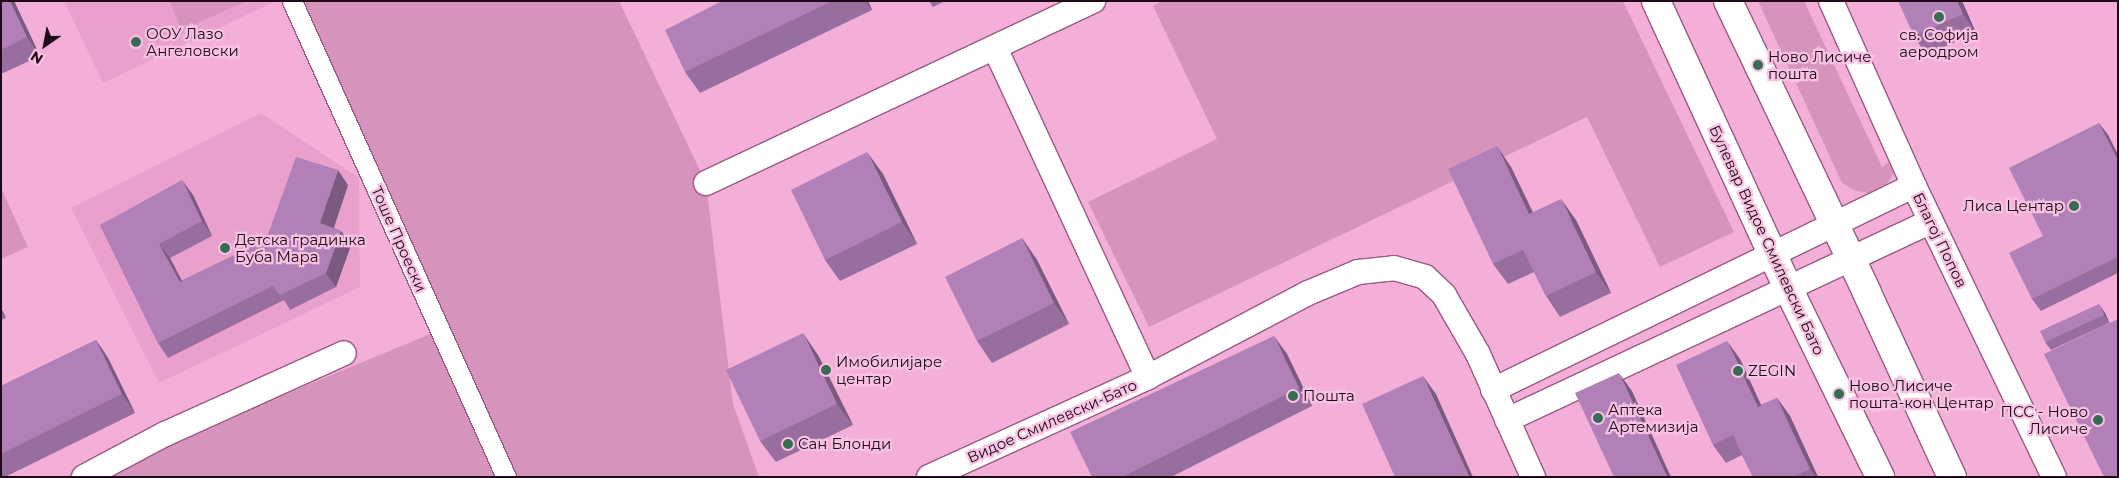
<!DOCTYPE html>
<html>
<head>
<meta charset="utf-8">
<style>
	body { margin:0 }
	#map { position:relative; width:2119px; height:478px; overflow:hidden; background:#f4afd8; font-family:Montserrat,sans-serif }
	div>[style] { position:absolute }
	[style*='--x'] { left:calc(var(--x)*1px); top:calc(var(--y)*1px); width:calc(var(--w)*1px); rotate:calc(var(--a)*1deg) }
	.built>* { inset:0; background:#eaa0cd }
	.green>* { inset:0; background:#d694bc }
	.roads { filter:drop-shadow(1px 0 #985a81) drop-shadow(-1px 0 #985a81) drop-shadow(0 1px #985a81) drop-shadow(0 -1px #985a81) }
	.pedestrian>* { height:19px; margin:-9.5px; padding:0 9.5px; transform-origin:9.5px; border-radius:9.5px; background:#fff }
	.minor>* { height:24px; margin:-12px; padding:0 12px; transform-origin:12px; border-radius:12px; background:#fff }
	.tertiary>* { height:28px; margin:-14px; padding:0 14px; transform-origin:14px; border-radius:14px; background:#fff }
	.wall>* { inset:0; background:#976e9d }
	.shaded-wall>* { inset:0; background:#7b5a80 }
	.building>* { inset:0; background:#b080b7 }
	.dots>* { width:14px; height:14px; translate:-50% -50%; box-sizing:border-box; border:2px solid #f9c1e2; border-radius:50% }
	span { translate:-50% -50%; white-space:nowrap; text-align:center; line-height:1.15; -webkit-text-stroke:4.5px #f9c1e2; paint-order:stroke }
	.poi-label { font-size:15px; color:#1f0817 }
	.left { translate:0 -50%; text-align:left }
	.right { translate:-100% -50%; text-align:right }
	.street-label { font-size:15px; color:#1f0817 }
	.frame { position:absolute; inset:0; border:2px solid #1f0817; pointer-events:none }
	.north { position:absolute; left:20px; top:20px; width:50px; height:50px; -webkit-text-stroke:4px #f9c1e2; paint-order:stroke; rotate:213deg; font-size:14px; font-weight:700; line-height:20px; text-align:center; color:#1f0817 }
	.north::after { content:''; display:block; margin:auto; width:18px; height:22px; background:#1f0817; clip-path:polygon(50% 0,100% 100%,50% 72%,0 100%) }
</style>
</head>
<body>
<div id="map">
	<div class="built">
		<div style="clip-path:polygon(64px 1px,276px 1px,103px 83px)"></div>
		<div style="clip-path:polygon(261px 113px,359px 178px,360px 287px,159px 383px,71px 208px)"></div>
	</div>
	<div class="green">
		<div style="clip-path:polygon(169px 1px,247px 1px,182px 30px)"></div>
		<div style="clip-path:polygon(296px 1px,619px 1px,706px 183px,733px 404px,759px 477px,85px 477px,440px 330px)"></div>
		<div style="clip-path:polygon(1162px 1px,1623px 1px,1734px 232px,1660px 267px,1587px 117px,1149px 327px,1088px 202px,1217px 139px,1153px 6px)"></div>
		<div style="clip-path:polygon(1758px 1px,1804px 1px,1882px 167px,1895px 158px,1893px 174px,1885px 187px,1868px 193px,1854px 190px,1842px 183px)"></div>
		<div style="clip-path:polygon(1px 188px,28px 247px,1px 259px)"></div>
	</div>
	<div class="roads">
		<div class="pedestrian">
			<div style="--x:292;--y:1;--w:522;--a:65.79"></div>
		</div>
		<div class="minor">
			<div style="--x:1831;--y:1;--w:203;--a:65.8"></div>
			<div style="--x:1914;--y:186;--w:323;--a:64.3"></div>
			<div style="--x:995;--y:48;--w:363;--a:65.1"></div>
			<div style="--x:706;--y:183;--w:428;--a:-25.2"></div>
			<div style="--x:1493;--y:390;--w:468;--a:-25.9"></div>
			<div style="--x:1507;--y:420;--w:468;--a:-25.1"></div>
			<div style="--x:84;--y:477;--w:92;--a:-28"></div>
			<div style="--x:165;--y:434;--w:196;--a:-24.3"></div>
			<div style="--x:929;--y:477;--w:241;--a:-24.5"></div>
			<div style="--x:1148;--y:377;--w:181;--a:-27.7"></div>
			<div style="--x:1308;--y:293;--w:54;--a:-22.8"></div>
			<div style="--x:1358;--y:272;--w:36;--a:-6"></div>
			<div style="--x:1394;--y:268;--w:32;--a:16"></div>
			<div style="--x:1425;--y:277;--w:26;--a:43"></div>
			<div style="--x:1444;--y:295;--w:68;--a:60"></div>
			<div style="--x:1478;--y:354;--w:135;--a:65.9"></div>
		</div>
		<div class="tertiary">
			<div style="--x:1656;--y:1;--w:316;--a:65.3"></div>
			<div style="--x:1788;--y:288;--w:210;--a:64"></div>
			<div style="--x:1728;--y:1;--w:323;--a:64.5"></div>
			<div style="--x:1867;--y:293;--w:203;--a:65.2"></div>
		</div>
	</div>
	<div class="wall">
		<div style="clip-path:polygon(1px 1px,14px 1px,40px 56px,1px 74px)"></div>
		<div style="clip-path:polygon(722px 1px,868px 1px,872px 10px,700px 93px,685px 72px)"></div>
		<div style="clip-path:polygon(929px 1px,945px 1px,933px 7px)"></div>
		<div style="clip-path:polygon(1962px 1px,1976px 33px,1926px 55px,1914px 36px)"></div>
		<div style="clip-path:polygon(2099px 123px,2108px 135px,2118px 155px,2118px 273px,2041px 311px,2032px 299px,2043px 236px)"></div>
		<div style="clip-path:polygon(1511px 167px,1533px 212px,1576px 220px,1611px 293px,1560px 317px,1546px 296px,1534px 272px,1508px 284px,1493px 264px)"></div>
		<div style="clip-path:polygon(883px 174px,917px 244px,840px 281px,825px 260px)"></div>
		<div style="clip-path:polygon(348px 185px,334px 228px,341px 231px,351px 245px,336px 287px,290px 310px,284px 300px,168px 358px,158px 343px,100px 225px,193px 195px,212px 236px,170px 258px,181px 281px,266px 240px)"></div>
		<div style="clip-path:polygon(1022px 238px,1037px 260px,1069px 324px,992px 363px,977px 341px)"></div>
		<div style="clip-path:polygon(1px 308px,6px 318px,1px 320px)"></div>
		<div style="clip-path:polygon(2105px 313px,2109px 323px,2051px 350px,2045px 342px)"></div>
		<div style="clip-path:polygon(96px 340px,108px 358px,135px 413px,5px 477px,1px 477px,1px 386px)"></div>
		<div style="clip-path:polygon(1287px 354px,1312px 406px,1171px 477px,1092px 477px)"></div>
		<div style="clip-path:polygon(818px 355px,853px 425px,776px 462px,760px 441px)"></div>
		<div style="clip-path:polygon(1740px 359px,1761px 405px,1777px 398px,1790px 416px,1818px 477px,1753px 477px,1742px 455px,1726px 463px,1713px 445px)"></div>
	</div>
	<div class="shaded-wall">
		<div style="clip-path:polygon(10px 1px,14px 1px,40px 56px,27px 37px)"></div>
		<div style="clip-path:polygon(865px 1px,868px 1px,872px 10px)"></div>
		<div style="clip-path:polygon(1957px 1px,1962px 1px,1976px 33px,1963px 14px)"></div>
		<div style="clip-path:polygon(2099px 123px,2108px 135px,2118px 155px,2118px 160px)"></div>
		<div style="clip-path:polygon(1497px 146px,1511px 167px,1543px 235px,1529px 214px)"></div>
		<div style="clip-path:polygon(867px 152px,883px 174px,917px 244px,902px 222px)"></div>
		<div style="clip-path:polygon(338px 170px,348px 185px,330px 238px,320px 223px)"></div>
		<div style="clip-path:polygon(182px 180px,193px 195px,212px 236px,202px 221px)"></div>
		<div style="clip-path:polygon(1561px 199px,1576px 220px,1611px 293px,1596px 272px)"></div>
		<div style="clip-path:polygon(341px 231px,351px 245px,336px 287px,326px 273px)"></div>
		<div style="clip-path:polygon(1022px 238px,1037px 260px,1069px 324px,1054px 303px)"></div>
		<div style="clip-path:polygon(159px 244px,170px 258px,190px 296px,180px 282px)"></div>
		<div style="clip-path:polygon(2099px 304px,2105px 313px,2110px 324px,2104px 315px)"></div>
		<div style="clip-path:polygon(1px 308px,6px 318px,1px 312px)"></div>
		<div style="clip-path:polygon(803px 333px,818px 355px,853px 425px,837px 404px)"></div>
		<div style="clip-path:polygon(1274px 336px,1287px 354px,1312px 406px,1299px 388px)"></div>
		<div style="clip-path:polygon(96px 340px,108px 358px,135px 413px,122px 394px)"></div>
		<div style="clip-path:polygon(1727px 341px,1740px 359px,1770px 425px,1758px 407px)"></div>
		<div style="clip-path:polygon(1619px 373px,1632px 391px,1671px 477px,1667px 477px)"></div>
		<div style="clip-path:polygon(1423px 376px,1436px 394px,1473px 477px,1469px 477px)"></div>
		<div style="clip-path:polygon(1777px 398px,1790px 416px,1818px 477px,1816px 477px,1810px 469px)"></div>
	</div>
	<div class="building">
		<div style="clip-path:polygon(1px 1px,10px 1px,27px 37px,1px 50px)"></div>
		<div style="clip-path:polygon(722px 1px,832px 1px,685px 72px,665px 30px)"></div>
		<div style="clip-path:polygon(1898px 1px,1957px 1px,1963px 14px,1914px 36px)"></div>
		<div style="clip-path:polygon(2099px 123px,2118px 160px,2118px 257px,2032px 299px,2009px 253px,2043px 236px,2009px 168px)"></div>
		<div style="clip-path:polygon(1497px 146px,1529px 214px,1561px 199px,1596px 272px,1546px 296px,1523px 250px,1493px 264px,1448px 169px)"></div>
		<div style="clip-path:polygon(867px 152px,902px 222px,825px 260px,791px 190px)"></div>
		<div style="clip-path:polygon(296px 157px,338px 170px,320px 223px,341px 231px,326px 273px,280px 295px,273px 286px,158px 343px,100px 225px,182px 180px,202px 221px,159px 244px,180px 282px,266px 240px)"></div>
		<div style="clip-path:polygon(1022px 238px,1054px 303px,977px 341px,945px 277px)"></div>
		<div style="clip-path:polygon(2099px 304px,2104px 315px,2045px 342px,2040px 331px)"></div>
		<div style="clip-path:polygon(2118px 319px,2118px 477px,2104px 477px,2044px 354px)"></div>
		<div style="clip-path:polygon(803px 333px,837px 404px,760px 441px,726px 370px)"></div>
		<div style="clip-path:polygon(1274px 336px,1299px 388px,1122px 477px,1092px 477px,1070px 432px)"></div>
		<div style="clip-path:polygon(96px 340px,122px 394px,1px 454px,1px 386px)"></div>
		<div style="clip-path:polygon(1727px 341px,1758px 407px,1777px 398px,1810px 469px,1793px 477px,1753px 477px,1733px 435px,1713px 445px,1676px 365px)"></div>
		<div style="clip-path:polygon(1619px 373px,1667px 477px,1614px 477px,1575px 393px)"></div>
		<div style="clip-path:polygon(1423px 376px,1469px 477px,1395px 477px,1362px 404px)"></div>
	</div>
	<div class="dots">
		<div style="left:1939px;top:17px;background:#356c53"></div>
		<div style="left:136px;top:42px;background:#356c53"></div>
		<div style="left:1758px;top:65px;background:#356c53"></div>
		<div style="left:2074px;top:206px;background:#356c53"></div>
		<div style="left:225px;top:248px;background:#356c53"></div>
		<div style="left:826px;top:370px;background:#356c53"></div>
		<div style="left:1738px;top:371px;background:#356c53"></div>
		<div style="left:1839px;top:394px;background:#356c53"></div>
		<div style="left:1293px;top:396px;background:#356c53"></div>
		<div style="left:1598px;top:418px;background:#356c53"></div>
		<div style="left:2098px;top:420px;background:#356c53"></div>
		<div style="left:788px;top:444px;background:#356c53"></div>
	</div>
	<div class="poi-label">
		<span class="left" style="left:146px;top:42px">ООУ Лазо<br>Ангеловски</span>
		<span style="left:1939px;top:43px">св. Софија<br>аеродром</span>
		<span class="left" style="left:1768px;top:65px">Ново Лисиче<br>пошта</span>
		<span class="right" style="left:2064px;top:206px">Лиса Центар</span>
		<span class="left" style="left:235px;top:248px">Детска градинка<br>Буба Мара</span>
		<span class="left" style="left:836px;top:370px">Имобилијаре<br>центар</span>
		<span class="left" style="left:1748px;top:371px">ZEGIN</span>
		<span class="left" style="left:1849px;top:394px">Ново Лисиче<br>пошта-кон Центар</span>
		<span class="left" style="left:1303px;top:396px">Пошта</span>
		<span class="left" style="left:1608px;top:418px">Аптека<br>Артемизија</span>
		<span class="right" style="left:2088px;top:420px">ПСС - Ново<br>Лисиче</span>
		<span class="left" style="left:798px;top:444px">Сан Блонди</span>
	</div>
	<div class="street-label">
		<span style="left:399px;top:239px;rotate:66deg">Тоше Проески</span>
		<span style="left:1767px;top:240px;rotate:65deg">Булевар Видое Смилевски Бато</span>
		<span style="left:1940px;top:240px;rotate:64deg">Благој Попов</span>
		<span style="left:1052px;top:421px;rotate:-24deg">Видое Смилевски-Бато</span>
	</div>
	<div class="frame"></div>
	<div class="north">N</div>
</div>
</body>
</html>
